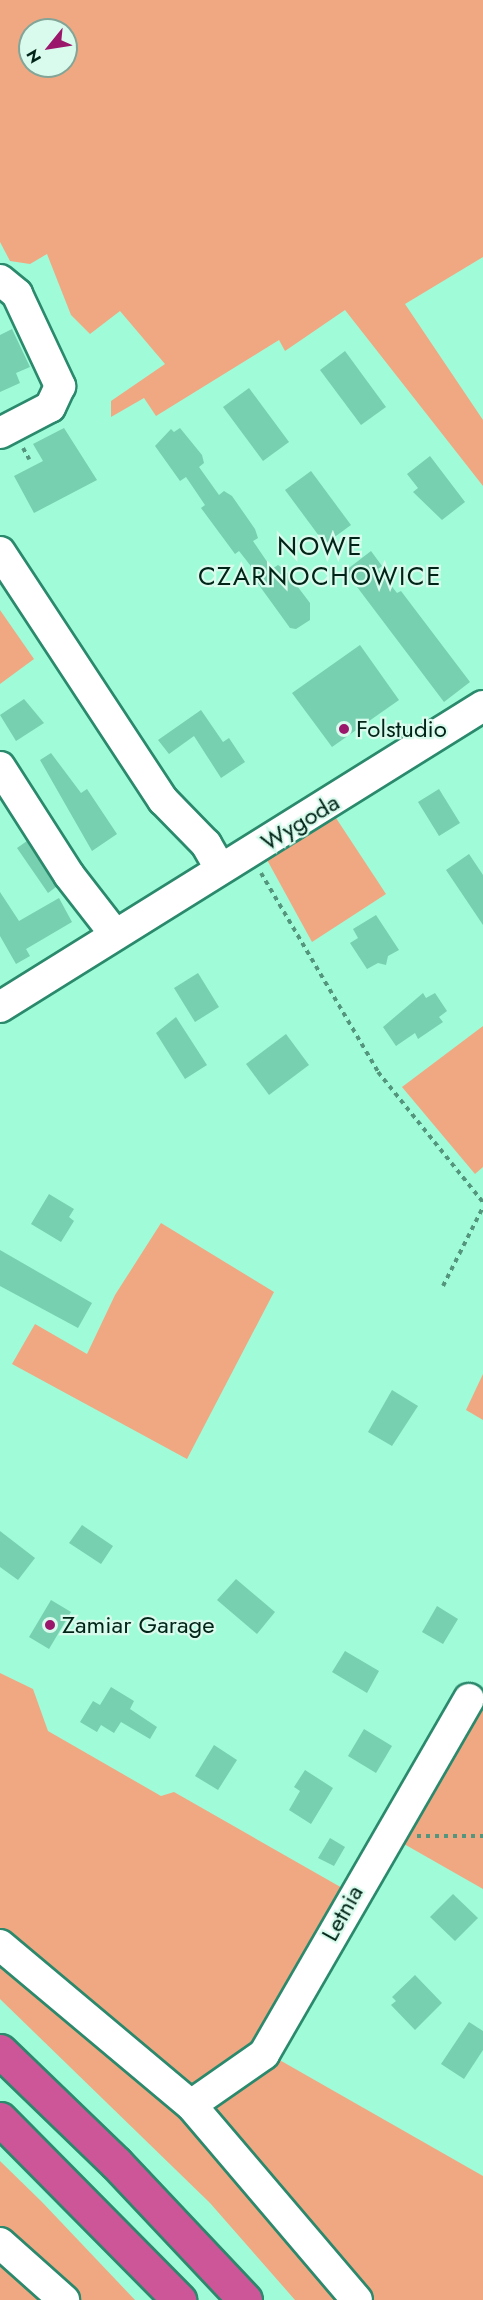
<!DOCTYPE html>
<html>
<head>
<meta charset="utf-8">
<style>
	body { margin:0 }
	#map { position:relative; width:483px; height:2300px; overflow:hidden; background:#a0fbd8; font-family:Jost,sans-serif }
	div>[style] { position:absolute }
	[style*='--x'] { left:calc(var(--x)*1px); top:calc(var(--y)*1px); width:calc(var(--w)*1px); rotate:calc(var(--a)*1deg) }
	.green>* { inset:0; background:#f0a883 }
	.building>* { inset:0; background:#77d0b0 }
	.path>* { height:4px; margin-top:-2px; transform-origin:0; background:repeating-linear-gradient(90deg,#54967d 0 4.5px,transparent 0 9px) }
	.roads { filter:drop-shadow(2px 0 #2b896c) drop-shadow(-2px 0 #2b896c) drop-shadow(0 2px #2b896c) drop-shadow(0 -2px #2b896c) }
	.minor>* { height:30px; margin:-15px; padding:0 15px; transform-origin:15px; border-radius:15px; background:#fff }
	.highway>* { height:33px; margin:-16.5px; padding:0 16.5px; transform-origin:16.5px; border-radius:16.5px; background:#cd5699 }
	.dots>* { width:16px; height:16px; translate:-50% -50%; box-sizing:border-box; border:3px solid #d9fbed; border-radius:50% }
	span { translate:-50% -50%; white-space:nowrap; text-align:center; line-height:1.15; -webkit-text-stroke:4.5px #d9fbed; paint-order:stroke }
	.poi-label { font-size:24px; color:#002418 }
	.left { translate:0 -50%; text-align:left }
	.street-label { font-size:24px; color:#002418 }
	.neighbourhood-label { font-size:26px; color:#002418; letter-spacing:1.5px }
	.north { position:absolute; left:18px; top:18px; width:60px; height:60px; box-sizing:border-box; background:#d9fbed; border:2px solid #82a598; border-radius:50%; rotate:240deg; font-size:16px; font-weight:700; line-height:24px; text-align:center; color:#002418 }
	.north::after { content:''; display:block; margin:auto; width:21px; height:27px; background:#9b176b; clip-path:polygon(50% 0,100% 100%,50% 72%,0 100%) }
</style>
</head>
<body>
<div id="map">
	<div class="green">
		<div style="clip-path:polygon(evenodd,0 0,483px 0,483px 257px,405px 304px,483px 420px,483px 486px,345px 310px,285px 351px,279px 340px,156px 416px,144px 398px,111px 417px,111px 401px,165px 364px,120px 311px,90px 334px,71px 315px,47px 254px,30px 264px,10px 261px,0 242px,0 0,30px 30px,66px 30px,66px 66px,30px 66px,30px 30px)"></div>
		<div style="clip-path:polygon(0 610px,34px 659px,0 684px)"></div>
		<div style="clip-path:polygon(336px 818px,386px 894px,312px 942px,266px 858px)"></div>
		<div style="clip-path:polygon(483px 1026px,483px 1167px,475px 1174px,402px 1087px)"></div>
		<div style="clip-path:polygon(161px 1223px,274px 1292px,187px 1459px,12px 1364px,35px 1324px,87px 1354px,115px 1295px)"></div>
		<div style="clip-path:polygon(483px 1374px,483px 1420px,466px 1410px)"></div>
		<div style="clip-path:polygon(0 1673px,33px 1689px,48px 1731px,161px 1796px,174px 1792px,344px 1889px,250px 2056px,206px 2083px,179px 2083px,0 1935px)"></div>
		<div style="clip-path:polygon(483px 1697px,483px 1889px,397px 1840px)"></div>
		<div style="clip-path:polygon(0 1957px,189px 2118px,344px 2300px,295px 2300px,210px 2203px,0 1999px)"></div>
		<div style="clip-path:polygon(269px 2054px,483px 2176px,483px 2300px,369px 2300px,223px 2130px,215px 2108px,219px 2096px)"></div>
		<div style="clip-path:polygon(0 2161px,42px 2202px,135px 2300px,74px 2300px,0 2234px)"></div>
		<div style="clip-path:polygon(0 2253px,53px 2300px,0 2300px)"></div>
	</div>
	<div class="building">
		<div style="clip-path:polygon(12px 329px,30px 367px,16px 373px,20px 383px,0 392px,0 335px)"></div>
		<div style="clip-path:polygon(345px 351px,386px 407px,361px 425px,320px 370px)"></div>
		<div style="clip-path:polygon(249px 388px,289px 442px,263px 461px,223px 407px)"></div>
		<div style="clip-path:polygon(64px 428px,97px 480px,34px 513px,14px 476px,43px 461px,33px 444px)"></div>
		<div style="clip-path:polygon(180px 428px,202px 455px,204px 463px,199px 467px,219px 495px,224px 491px,232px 496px,255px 529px,258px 538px,253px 541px,272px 569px,278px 565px,285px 570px,310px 603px,310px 620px,296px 629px,290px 628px,256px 581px,259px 579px,250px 565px,239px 551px,235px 554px,201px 508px,205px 505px,186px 477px,180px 481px,155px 446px,171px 429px,174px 432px)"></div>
		<div style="clip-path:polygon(430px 456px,465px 502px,442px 520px,413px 492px,418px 488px,407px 474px)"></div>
		<div style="clip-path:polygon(311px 471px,351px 525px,325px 544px,285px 490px)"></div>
		<div style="clip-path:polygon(371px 551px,382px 566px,378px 569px,397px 593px,401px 591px,470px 682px,444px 702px,345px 571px)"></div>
		<div style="clip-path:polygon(360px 645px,399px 700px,332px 747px,292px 693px)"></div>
		<div style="clip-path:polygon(24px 699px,44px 723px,16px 741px,0 715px)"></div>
		<div style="clip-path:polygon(201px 710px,223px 742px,229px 738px,245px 762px,221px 778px,194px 736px,169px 754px,158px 740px)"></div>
		<div style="clip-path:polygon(51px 753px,81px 793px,87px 789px,117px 834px,92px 851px,40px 760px)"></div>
		<div style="clip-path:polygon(439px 789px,460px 823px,439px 836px,418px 802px)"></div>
		<div style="clip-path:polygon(27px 841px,56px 887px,48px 893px,17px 848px)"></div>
		<div style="clip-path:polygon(469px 854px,483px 875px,483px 925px,446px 870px)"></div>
		<div style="clip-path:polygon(0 892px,19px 921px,59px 898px,72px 922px,26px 949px,30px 956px,16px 964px,0 936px)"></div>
		<div style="clip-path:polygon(376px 915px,399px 950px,388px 956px,386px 965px,378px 963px,367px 969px,350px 943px,358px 938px,353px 929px)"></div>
		<div style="clip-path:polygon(198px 973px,219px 1007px,195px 1022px,174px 988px)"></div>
		<div style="clip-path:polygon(423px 993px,426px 998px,435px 993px,447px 1011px,439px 1017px,443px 1022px,418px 1039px,415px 1033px,396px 1046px,383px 1027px)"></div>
		<div style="clip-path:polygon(176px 1017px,207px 1065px,185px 1079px,156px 1033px)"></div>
		<div style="clip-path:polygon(286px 1034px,309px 1065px,269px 1095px,246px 1064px)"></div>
		<div style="clip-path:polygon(49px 1194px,74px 1209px,69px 1217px,74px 1221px,61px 1242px,31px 1224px)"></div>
		<div style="clip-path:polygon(0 1250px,92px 1303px,78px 1328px,0 1286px)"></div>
		<div style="clip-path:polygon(392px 1390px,418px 1406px,392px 1446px,368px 1432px)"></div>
		<div style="clip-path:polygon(82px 1525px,113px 1546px,101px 1564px,69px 1543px)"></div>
		<div style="clip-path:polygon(0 1531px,35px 1558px,18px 1580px,0 1567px)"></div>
		<div style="clip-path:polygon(236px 1579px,275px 1612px,257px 1634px,217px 1600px)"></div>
		<div style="clip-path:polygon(51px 1600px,71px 1612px,49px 1649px,29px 1637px)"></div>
		<div style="clip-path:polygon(437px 1606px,458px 1619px,443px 1644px,422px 1632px)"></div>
		<div style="clip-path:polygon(345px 1651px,379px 1671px,367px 1693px,332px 1672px)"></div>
		<div style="clip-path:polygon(111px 1687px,134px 1701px,130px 1709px,157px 1727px,150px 1739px,121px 1722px,114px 1733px,101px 1725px,97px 1732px,80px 1722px,93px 1701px,100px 1705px)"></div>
		<div style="clip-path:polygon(364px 1729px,392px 1746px,376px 1773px,348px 1756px)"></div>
		<div style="clip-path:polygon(214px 1745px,237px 1760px,218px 1790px,195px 1776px)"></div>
		<div style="clip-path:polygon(305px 1770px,333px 1788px,311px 1824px,289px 1810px,300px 1791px,294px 1787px)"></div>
		<div style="clip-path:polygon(330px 1838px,345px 1847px,334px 1866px,318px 1858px)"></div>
		<div style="clip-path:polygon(453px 1894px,478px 1918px,455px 1941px,430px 1917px)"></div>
		<div style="clip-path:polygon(415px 1975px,442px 2003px,415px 2030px,391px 2005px,396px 2001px,392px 1997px)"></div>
		<div style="clip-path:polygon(469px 2022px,483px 2031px,483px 2050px,464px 2079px,441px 2064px)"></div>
	</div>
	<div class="path">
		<div style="--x:23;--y:448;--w:13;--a:61"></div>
		<div style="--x:261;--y:873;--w:231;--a:59.5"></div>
		<div style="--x:378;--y:1072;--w:167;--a:51.1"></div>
		<div style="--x:443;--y:1286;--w:89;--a:-63.1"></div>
		<div style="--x:417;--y:1836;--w:66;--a:0"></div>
	</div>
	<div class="roads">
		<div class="minor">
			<div style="--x:0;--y:280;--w:22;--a:39"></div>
			<div style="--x:17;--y:294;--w:102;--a:64.9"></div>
			<div style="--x:60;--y:386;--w:23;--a:115"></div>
			<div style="--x:50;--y:407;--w:56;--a:152.5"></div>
			<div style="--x:0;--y:552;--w:297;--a:56.7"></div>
			<div style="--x:163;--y:800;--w:62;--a:45.7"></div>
			<div style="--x:206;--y:844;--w:28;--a:60"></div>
			<div style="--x:0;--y:767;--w:128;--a:57.4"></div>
			<div style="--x:69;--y:875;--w:73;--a:52.2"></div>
			<div style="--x:0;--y:1007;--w:569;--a:-31.93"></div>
			<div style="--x:0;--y:1945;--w:249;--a:40"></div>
			<div style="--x:191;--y:2105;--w:256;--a:49.6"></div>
			<div style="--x:191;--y:2105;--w:89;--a:-34.9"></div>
			<div style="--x:264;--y:2054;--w:410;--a:-60"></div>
			<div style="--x:0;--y:2243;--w:86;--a:41.7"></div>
		</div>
		<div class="highway">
			<div style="--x:0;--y:2051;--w:161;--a:44"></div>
			<div style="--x:116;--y:2163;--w:188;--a:46.7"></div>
			<div style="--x:0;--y:2119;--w:255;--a:45.3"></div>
		</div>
	</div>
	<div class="dots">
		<div style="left:344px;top:729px;background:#9b176b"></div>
		<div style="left:50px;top:1625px;background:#9b176b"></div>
	</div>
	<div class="poi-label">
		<span class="left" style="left:356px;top:729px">Folstudio</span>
		<span class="left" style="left:62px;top:1625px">Zamiar Garage</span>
	</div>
	<div class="street-label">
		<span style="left:300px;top:822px;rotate:-31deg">Wygoda</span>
		<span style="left:342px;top:1913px;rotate:-61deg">Letnia</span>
	</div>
	<div class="neighbourhood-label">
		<span style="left:320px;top:562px">NOWE<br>CZARNOCHOWICE</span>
	</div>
	<div class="north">N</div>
</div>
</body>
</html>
